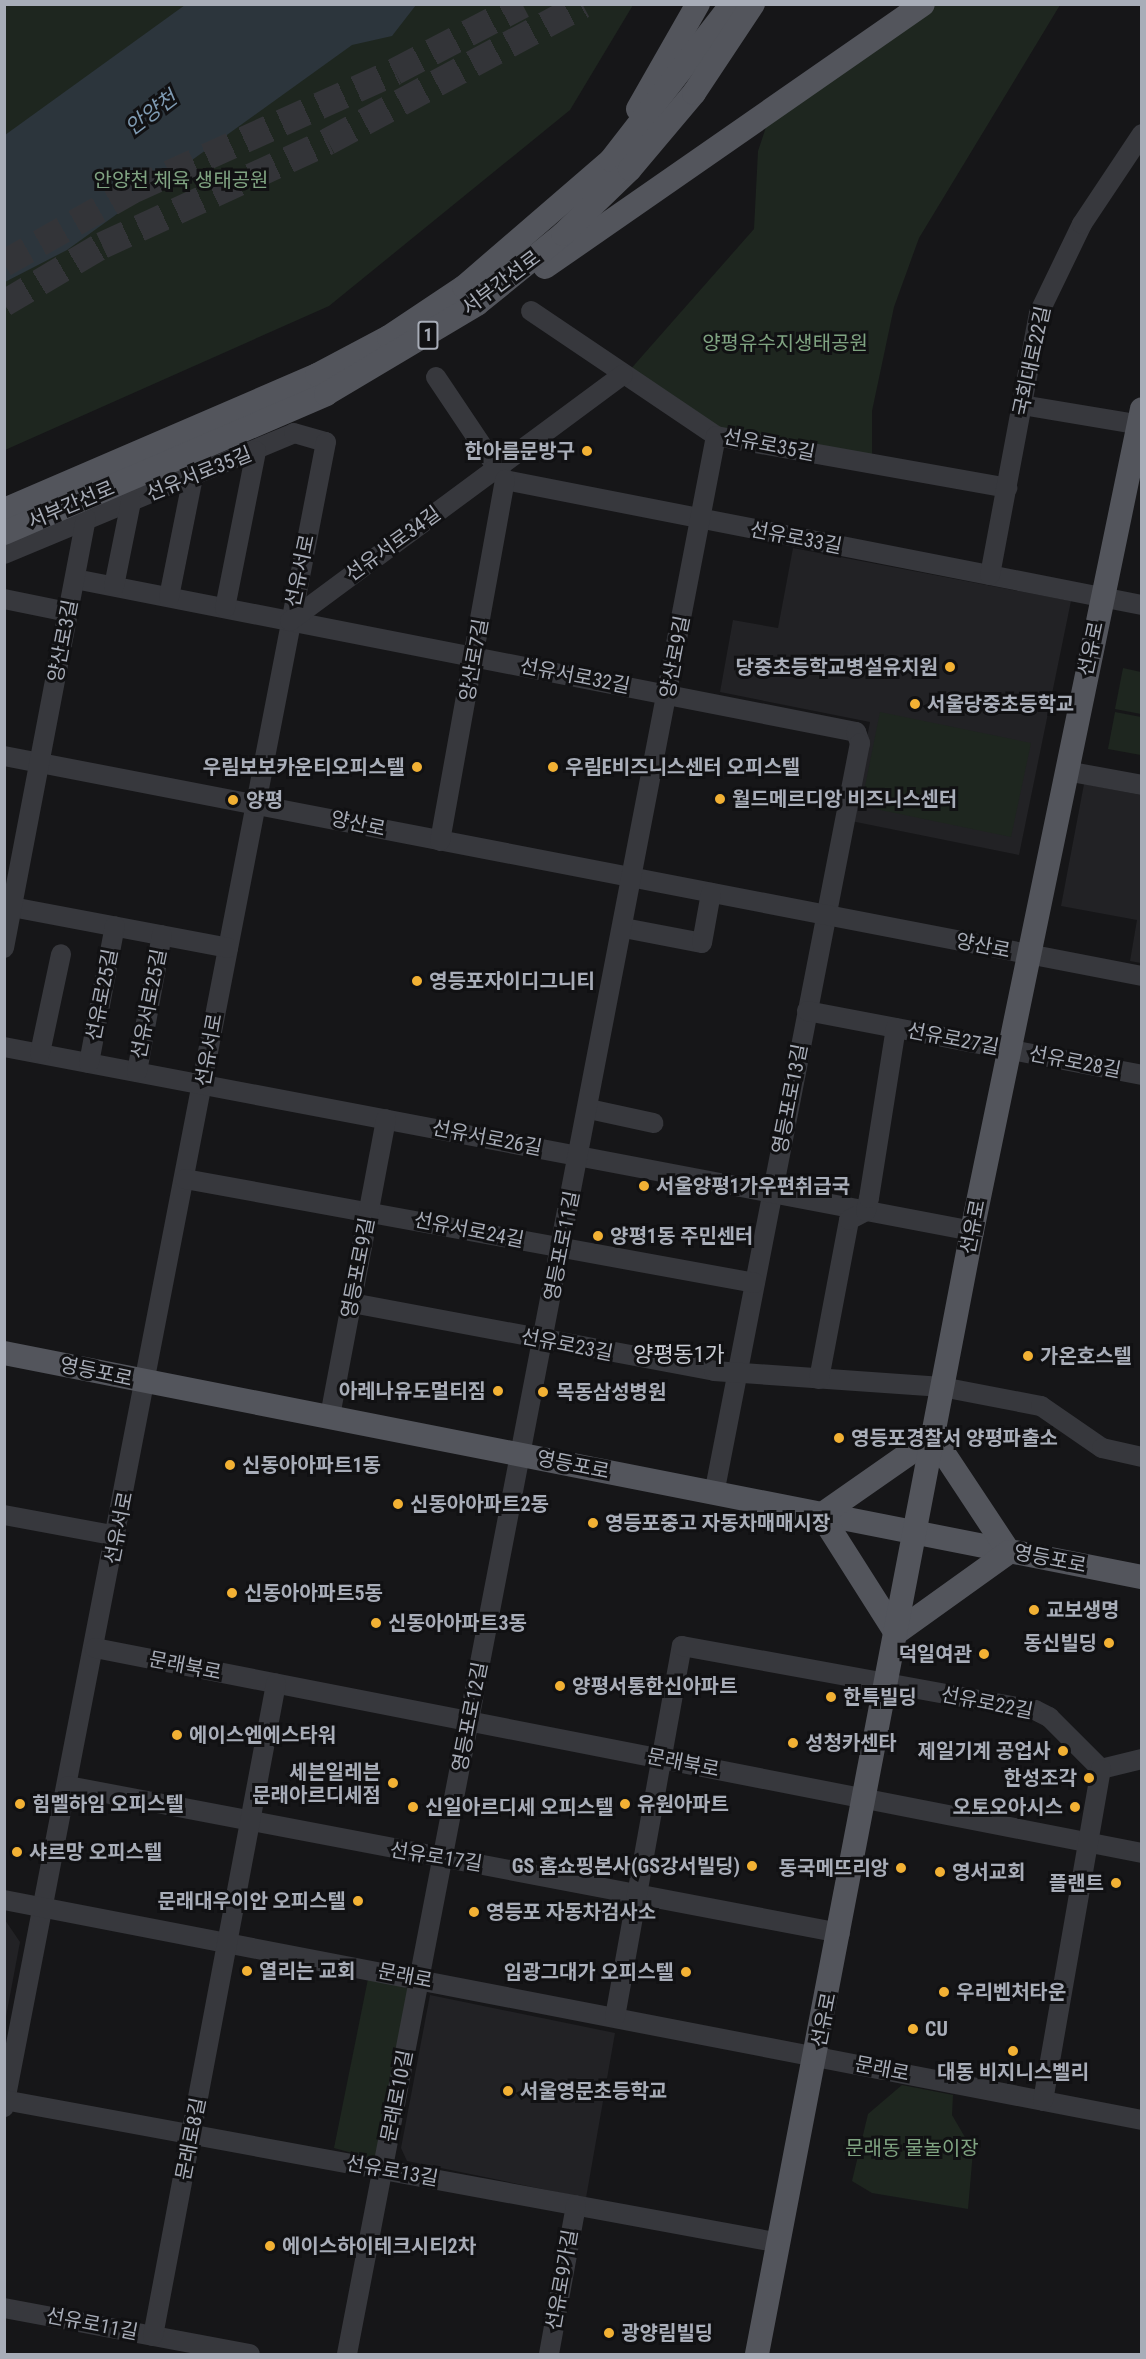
<!DOCTYPE html>
<html>
<head>
<meta charset="utf-8">
<style>
	body { margin:0 }
	#map { position:relative; width:1146px; height:2359px; overflow:hidden; background:#161618; font-family:"Roboto Condensed","Noto Sans KR",sans-serif }
	div>[style] { position:absolute }
	[style*='--x'] { left:calc(var(--x)*1px); top:calc(var(--y)*1px); width:calc(var(--w)*1px); rotate:calc(var(--a)*1deg) }
	.built>* { inset:0; background:#222225 }
	.green>* { inset:0; background:#1e261f }
	.water>* { inset:0; background:#2c353c }
	.highway-tunnel>* { height:27px; margin-top:-13.5px; transform-origin:0; background:repeating-linear-gradient(90deg,#333438 0 27px,transparent 0 41px) }
	.minor>* { height:20px; margin:-10px; padding:0 10px; transform-origin:10px; border-radius:10px; background:#37383d }
	.major>* { height:24px; margin:-12px; padding:0 12px; transform-origin:12px; border-radius:12px; background:#53555c }
	.dots>* { width:16px; height:16px; translate:-50% -50%; box-sizing:border-box; border:3px solid #111113; border-radius:50% }
	span { translate:-50% -50%; white-space:nowrap; text-align:center; line-height:1.15; -webkit-text-stroke:6px #111113; paint-order:stroke }
	.shield-label span { padding:2px 4px; background:#111113; border:2px solid; border-radius:4px; -webkit-text-stroke-width:0 }
	.shield-label { font-size:18px; color:#a8adb8; font-weight:700 }
	.park-label { font-size:20px; color:#7fa381 }
	.street-label { font-size:20px; color:#a8adb8 }
	.poi-label { font-size:20px; color:#a8adb8; font-weight:700 }
	.right { translate:-100% -50%; text-align:right }
	.left { translate:0 -50%; text-align:left }
	.water-label { font-size:21px; color:#7f9bb3; font-style:italic }
	.quarter-label { font-size:22px; color:#c9ccd4 }
	.frame { position:absolute; inset:0; border:6px solid #a8adb8; pointer-events:none }
</style>
</head>
<body>
<div id="map">
	<div class="built">
		<div style="clip-path:polygon(793px 548px,1071px 601px,1019px 855px,851px 821px,870px 722px,720px 692px,733px 620px,778px 628px)"></div>
		<div style="clip-path:polygon(1084px 784px,1141px 795px,1141px 963px,1130px 961px,1137px 920px,1061px 906px)"></div>
		<div style="clip-path:polygon(5px 1920px,20px 1942px,5px 2022px)"></div>
		<div style="clip-path:polygon(430px 1995px,615px 2033px,586px 2198px,407px 2161px,401px 2148px)"></div>
	</div>
	<div class="green">
		<div style="clip-path:polygon(5px 5px,633px 5px,570px 110px,329px 306px,5px 450px)"></div>
		<div style="clip-path:polygon(932px 5px,1060px 5px,919px 238px,894px 307px,872px 411px,872px 459px,717px 431px,629px 371px,754px 229px,758px 151px,768px 121px)"></div>
		<div style="clip-path:polygon(1123px 668px,1141px 672px,1141px 714px,1115px 709px)"></div>
		<div style="clip-path:polygon(880px 712px,1031px 743px,1011px 837px,861px 806px)"></div>
		<div style="clip-path:polygon(1115px 712px,1141px 717px,1141px 755px,1108px 749px)"></div>
		<div style="clip-path:polygon(368px 1979px,413px 1988px,378px 2160px,334px 2148px)"></div>
		<div style="clip-path:polygon(902px 2085px,953px 2095px,952px 2115px,973px 2151px,968px 2209px,872px 2193px,852px 2181px,868px 2114px)"></div>
	</div>
	<div class="water">
		<div style="clip-path:polygon(185px 5px,416px 5px,392px 36px,352px 45px,67px 250px,5px 282px,5px 135px)"></div>
	</div>
	<div class="highway-tunnel">
		<div style="--x:4;--y:263;--w:147;--a:-29.7"></div>
		<div style="--x:132;--y:190;--w:289;--a:-24.3"></div>
		<div style="--x:395;--y:71;--w:144;--a:-27.6"></div>
		<div style="--x:4;--y:303;--w:114;--a:-30.6"></div>
		<div style="--x:102;--y:245;--w:249;--a:-24.7"></div>
		<div style="--x:328;--y:141;--w:289;--a:-28.2"></div>
	</div>
	<div class="minor">
		<div style="--x:531;--y:311;--w:223;--a:34"></div>
		<div style="--x:716;--y:436;--w:296;--a:10.1"></div>
		<div style="--x:436;--y:377;--w:124;--a:56.2"></div>
		<div style="--x:505;--y:480;--w:649;--a:11.1"></div>
		<div style="--x:1022;--y:405;--w:122;--a:9.5"></div>
		<div style="--x:4;--y:554;--w:314;--a:-22.6"></div>
		<div style="--x:294;--y:433;--w:33;--a:16"></div>
		<div style="--x:326;--y:442;--w:1696;--a:100.95"></div>
		<div style="--x:990;--y:575;--w:267;--a:-79.4"></div>
		<div style="--x:1039;--y:313;--w:99;--a:-64.2"></div>
		<div style="--x:1082;--y:224;--w:108;--a:-56.3"></div>
		<div style="--x:75;--y:579;--w:796;--a:11.08"></div>
		<div style="--x:856;--y:732;--w:12;--a:70"></div>
		<div style="--x:860;--y:743;--w:765;--a:101"></div>
		<div style="--x:114;--y:586;--w:86;--a:-78.6"></div>
		<div style="--x:169;--y:597;--w:122;--a:-78.7"></div>
		<div style="--x:4;--y:599;--w:65;--a:11.5"></div>
		<div style="--x:225;--y:608;--w:160;--a:-78.8"></div>
		<div style="--x:290;--y:621;--w:414;--a:-36.5"></div>
		<div style="--x:4;--y:756;--w:1159;--a:10.94"></div>
		<div style="--x:1066;--y:771;--w:77;--a:10.4"></div>
		<div style="--x:440;--y:841;--w:367;--a:-79.8"></div>
		<div style="--x:12;--y:907;--w:220;--a:10.7"></div>
		<div style="--x:624;--y:928;--w:79;--a:10.9"></div>
		<div style="--x:702;--y:943;--w:51;--a:-79.8"></div>
		<div style="--x:4;--y:948;--w:437;--a:-79.2"></div>
		<div style="--x:807;--y:1011;--w:341;--a:10.8"></div>
		<div style="--x:4;--y:1047;--w:985;--a:10.76"></div>
		<div style="--x:40;--y:1053;--w:101;--a:-78"></div>
		<div style="--x:89;--y:1063;--w:139;--a:-79.3"></div>
		<div style="--x:137;--y:1072;--w:139;--a:-79.7"></div>
		<div style="--x:589;--y:1109;--w:66;--a:12.3"></div>
		<div style="--x:185;--y:1179;--w:579;--a:10.34"></div>
		<div style="--x:352;--y:1303;--w:368;--a:10.6"></div>
		<div style="--x:714;--y:1371;--w:229;--a:4"></div>
		<div style="--x:942;--y:1387;--w:101;--a:10.9"></div>
		<div style="--x:1041;--y:1406;--w:74;--a:34.5"></div>
		<div style="--x:1102;--y:1448;--w:41;--a:12.7"></div>
		<div style="--x:819;--y:1379;--w:162;--a:-79.3"></div>
		<div style="--x:849;--y:1220;--w:19;--a:-28"></div>
		<div style="--x:866;--y:1211;--w:13;--a:-77"></div>
		<div style="--x:869;--y:1198;--w:172;--a:-81"></div>
		<div style="--x:330;--y:1416;--w:302;--a:-79.3"></div>
		<div style="--x:4;--y:1515;--w:115;--a:10.5"></div>
		<div style="--x:95;--y:1648;--w:1067;--a:11.08"></div>
		<div style="--x:1101;--y:1769;--w:42;--a:-13.7"></div>
		<div style="--x:68;--y:1786;--w:786;--a:10.78"></div>
		<div style="--x:4;--y:1900;--w:1159;--a:10.94"></div>
		<div style="--x:615;--y:2017;--w:377;--a:-79.8"></div>
		<div style="--x:682;--y:1646;--w:359;--a:10.3"></div>
		<div style="--x:1035;--y:1710;--w:16;--a:27"></div>
		<div style="--x:1049;--y:1717;--w:74;--a:45"></div>
		<div style="--x:4;--y:2100;--w:789;--a:10.44"></div>
		<div style="--x:1043;--y:2101;--w:337;--a:-80.1"></div>
		<div style="--x:4;--y:2308;--w:250;--a:10.6"></div>
		<div style="--x:153;--y:2336;--w:664;--a:-79.32"></div>
		<div style="--x:347;--y:2354;--w:1953;--a:-79.11"></div>
		<div style="--x:549;--y:2354;--w:151;--a:-79.7"></div>
	</div>
	<div class="major">
		<div style="--x:638;--y:109;--w:121;--a:-60.3"></div>
		<div style="--x:545;--y:267;--w:460;--a:-34.8"></div>
		<div style="--x:4;--y:510;--w:341;--a:-23.3"></div>
		<div style="--x:317;--y:375;--w:81;--a:-27.8"></div>
		<div style="--x:389;--y:337;--w:90;--a:-33.7"></div>
		<div style="--x:464;--y:287;--w:194;--a:-40.8"></div>
		<div style="--x:611;--y:160;--w:197;--a:-52.2"></div>
		<div style="--x:4;--y:533;--w:351;--a:-23.3"></div>
		<div style="--x:326;--y:394;--w:176;--a:-30.8"></div>
		<div style="--x:477;--y:304;--w:111;--a:-39.1"></div>
		<div style="--x:563;--y:234;--w:93;--a:-44.1"></div>
		<div style="--x:630;--y:169;--w:99;--a:-49.9"></div>
		<div style="--x:694;--y:93;--w:107;--a:-56.5"></div>
		<div style="--x:4;--y:1353;--w:1160;--a:11.14"></div>
		<div style="--x:933;--y:1437;--w:138;--a:56.5"></div>
		<div style="--x:1009;--y:1552;--w:139;--a:144.4"></div>
		<div style="--x:896;--y:1633;--w:140;--a:-122.4"></div>
		<div style="--x:821;--y:1515;--w:136;--a:-34.9"></div>
		<div style="--x:757;--y:2354;--w:1143;--a:-79.16"></div>
		<div style="--x:972;--y:1231;--w:839;--a:-78.32"></div>
	</div>
	<div class="dots">
		<div style="left:587px;top:451px;background:#f2b134"></div>
		<div style="left:950px;top:667px;background:#f2b134"></div>
		<div style="left:915px;top:704px;background:#f2b134"></div>
		<div style="left:417px;top:767px;background:#f2b134"></div>
		<div style="left:553px;top:767px;background:#f2b134"></div>
		<div style="left:720px;top:799px;background:#f2b134"></div>
		<div style="left:233px;top:800px;background:#f2b134"></div>
		<div style="left:417px;top:981px;background:#f2b134"></div>
		<div style="left:644px;top:1186px;background:#f2b134"></div>
		<div style="left:598px;top:1236px;background:#f2b134"></div>
		<div style="left:1028px;top:1356px;background:#f2b134"></div>
		<div style="left:498px;top:1391px;background:#f2b134"></div>
		<div style="left:543px;top:1392px;background:#f2b134"></div>
		<div style="left:839px;top:1438px;background:#f2b134"></div>
		<div style="left:230px;top:1465px;background:#f2b134"></div>
		<div style="left:398px;top:1504px;background:#f2b134"></div>
		<div style="left:593px;top:1523px;background:#f2b134"></div>
		<div style="left:232px;top:1593px;background:#f2b134"></div>
		<div style="left:1034px;top:1610px;background:#f2b134"></div>
		<div style="left:376px;top:1623px;background:#f2b134"></div>
		<div style="left:1109px;top:1643px;background:#f2b134"></div>
		<div style="left:984px;top:1654px;background:#f2b134"></div>
		<div style="left:560px;top:1686px;background:#f2b134"></div>
		<div style="left:831px;top:1697px;background:#f2b134"></div>
		<div style="left:177px;top:1735px;background:#f2b134"></div>
		<div style="left:793px;top:1743px;background:#f2b134"></div>
		<div style="left:1063px;top:1751px;background:#f2b134"></div>
		<div style="left:1089px;top:1778px;background:#f2b134"></div>
		<div style="left:393px;top:1783px;background:#f2b134"></div>
		<div style="left:20px;top:1804px;background:#f2b134"></div>
		<div style="left:625px;top:1804px;background:#f2b134"></div>
		<div style="left:413px;top:1807px;background:#f2b134"></div>
		<div style="left:1075px;top:1807px;background:#f2b134"></div>
		<div style="left:17px;top:1852px;background:#f2b134"></div>
		<div style="left:752px;top:1866px;background:#f2b134"></div>
		<div style="left:901px;top:1868px;background:#f2b134"></div>
		<div style="left:940px;top:1872px;background:#f2b134"></div>
		<div style="left:1116px;top:1883px;background:#f2b134"></div>
		<div style="left:358px;top:1901px;background:#f2b134"></div>
		<div style="left:474px;top:1912px;background:#f2b134"></div>
		<div style="left:247px;top:1971px;background:#f2b134"></div>
		<div style="left:686px;top:1972px;background:#f2b134"></div>
		<div style="left:944px;top:1992px;background:#f2b134"></div>
		<div style="left:913px;top:2029px;background:#f2b134"></div>
		<div style="left:1013px;top:2051px;background:#f2b134"></div>
		<div style="left:508px;top:2091px;background:#f2b134"></div>
		<div style="left:270px;top:2246px;background:#f2b134"></div>
		<div style="left:609px;top:2333px;background:#f2b134"></div>
	</div>
	<div class="shield-label">
		<span style="left:428px;top:335px">1</span>
	</div>
	<div class="park-label">
		<span style="left:181px;top:180px">안양천 체육 생태공원</span>
		<span style="left:785px;top:343px">양평유수지생태공원</span>
		<span style="left:912px;top:2148px">문래동 물놀이장</span>
	</div>
	<div class="street-label">
		<span style="left:501px;top:283px;rotate:-37deg">서부간선로</span>
		<span style="left:1032px;top:361px;rotate:-78deg">국회대로22길</span>
		<span style="left:769px;top:445px;rotate:11deg">선유로35길</span>
		<span style="left:199px;top:474px;rotate:-22deg">선유서로35길</span>
		<span style="left:71px;top:505px;rotate:-23deg">서부간선로</span>
		<span style="left:796px;top:538px;rotate:11deg">선유로33길</span>
		<span style="left:393px;top:544px;rotate:-36deg">선유서로34길</span>
		<span style="left:300px;top:571px;rotate:-78deg">선유서로</span>
		<span style="left:63px;top:641px;rotate:-79deg">양산로3길</span>
		<span style="left:1091px;top:649px;rotate:-78deg">선유로</span>
		<span style="left:675px;top:657px;rotate:-79deg">양산로9길</span>
		<span style="left:474px;top:660px;rotate:-80deg">양산로7길</span>
		<span style="left:575px;top:676px;rotate:11deg">선유서로32길</span>
		<span style="left:358px;top:824px;rotate:12deg">양산로</span>
		<span style="left:983px;top:946px;rotate:11deg">양산로</span>
		<span style="left:102px;top:995px;rotate:-79deg">선유로25길</span>
		<span style="left:149px;top:1004px;rotate:-79deg">선유서로25길</span>
		<span style="left:953px;top:1039px;rotate:11deg">선유로27길</span>
		<span style="left:209px;top:1050px;rotate:-80deg">선유서로</span>
		<span style="left:1075px;top:1062px;rotate:11deg">선유로28길</span>
		<span style="left:790px;top:1099px;rotate:-79deg">영등포로13길</span>
		<span style="left:487px;top:1138px;rotate:11deg">선유서로26길</span>
		<span style="left:973px;top:1227px;rotate:-79deg">선유로</span>
		<span style="left:469px;top:1230px;rotate:11deg">선유서로24길</span>
		<span style="left:562px;top:1246px;rotate:-79deg">영등포로11길</span>
		<span style="left:358px;top:1268px;rotate:-79deg">영등포로9길</span>
		<span style="left:567px;top:1345px;rotate:11deg">선유로23길</span>
		<span style="left:96px;top:1372px;rotate:12deg">영등포로</span>
		<span style="left:573px;top:1465px;rotate:11deg">영등포로</span>
		<span style="left:119px;top:1528px;rotate:-79deg">선유서로</span>
		<span style="left:1050px;top:1559px;rotate:11deg">영등포로</span>
		<span style="left:185px;top:1666px;rotate:11deg">문래북로</span>
		<span style="left:987px;top:1703px;rotate:11deg">선유로22길</span>
		<span style="left:470px;top:1717px;rotate:-79deg">영등포로12길</span>
		<span style="left:683px;top:1763px;rotate:11deg">문래북로</span>
		<span style="left:436px;top:1857px;rotate:9deg">선유로17길</span>
		<span style="left:405px;top:1976px;rotate:11deg">문래로</span>
		<span style="left:824px;top:2020px;rotate:-79deg">선유로</span>
		<span style="left:882px;top:2069px;rotate:11deg">문래로</span>
		<span style="left:397px;top:2096px;rotate:-79deg">문래로10길</span>
		<span style="left:191px;top:2139px;rotate:-79deg">문래로8길</span>
		<span style="left:392px;top:2171px;rotate:10deg">선유로13길</span>
		<span style="left:562px;top:2280px;rotate:-80deg">선유로9가길</span>
		<span style="left:92px;top:2324px;rotate:11deg">선유로11길</span>
	</div>
	<div class="poi-label">
		<span class="right" style="left:575px;top:451px">한아름문방구</span>
		<span class="right" style="left:938px;top:667px">당중초등학교병설유치원</span>
		<span class="left" style="left:927px;top:704px">서울당중초등학교</span>
		<span class="right" style="left:405px;top:767px">우림보보카운티오피스텔</span>
		<span class="left" style="left:565px;top:767px">우림E비즈니스센터 오피스텔</span>
		<span class="left" style="left:732px;top:799px">월드메르디앙 비즈니스센터</span>
		<span class="left" style="left:246px;top:800px">양평</span>
		<span class="left" style="left:429px;top:981px">영등포자이디그니티</span>
		<span class="left" style="left:656px;top:1186px">서울양평1가우편취급국</span>
		<span class="left" style="left:610px;top:1236px">양평1동 주민센터</span>
		<span class="left" style="left:1040px;top:1356px">가온호스텔</span>
		<span class="right" style="left:486px;top:1391px">아레나유도멀티짐</span>
		<span class="left" style="left:556px;top:1392px">목동삼성병원</span>
		<span class="left" style="left:851px;top:1438px">영등포경찰서 양평파출소</span>
		<span class="left" style="left:242px;top:1465px">신동아아파트1동</span>
		<span class="left" style="left:410px;top:1504px">신동아아파트2동</span>
		<span class="left" style="left:605px;top:1523px">영등포중고 자동차매매시장</span>
		<span class="left" style="left:244px;top:1593px">신동아아파트5동</span>
		<span class="left" style="left:1046px;top:1610px">교보생명</span>
		<span class="left" style="left:388px;top:1623px">신동아아파트3동</span>
		<span class="right" style="left:1097px;top:1643px">동신빌딩</span>
		<span class="right" style="left:972px;top:1654px">덕일여관</span>
		<span class="left" style="left:572px;top:1686px">양평서통한신아파트</span>
		<span class="left" style="left:843px;top:1697px">한특빌딩</span>
		<span class="left" style="left:189px;top:1735px">에이스엔에스타워</span>
		<span class="left" style="left:805px;top:1743px">성청카센타</span>
		<span class="right" style="left:1051px;top:1751px">제일기계 공업사</span>
		<span class="right" style="left:381px;top:1784px">세븐일레븐<br>문래아르디세점</span>
		<span class="right" style="left:1077px;top:1778px">한성조각</span>
		<span class="left" style="left:32px;top:1804px">힘멜하임 오피스텔</span>
		<span class="left" style="left:637px;top:1804px">유원아파트</span>
		<span class="left" style="left:425px;top:1807px">신일아르디세 오피스텔</span>
		<span class="right" style="left:1063px;top:1807px">오토오아시스</span>
		<span class="left" style="left:29px;top:1852px">샤르망 오피스텔</span>
		<span class="right" style="left:740px;top:1866px">GS 홈쇼핑본사(GS강서빌딩)</span>
		<span class="right" style="left:889px;top:1868px">동국메뜨리앙</span>
		<span class="left" style="left:952px;top:1872px">영서교회</span>
		<span class="right" style="left:1104px;top:1883px">플랜트</span>
		<span class="right" style="left:346px;top:1901px">문래대우이안 오피스텔</span>
		<span class="left" style="left:486px;top:1912px">영등포 자동차검사소</span>
		<span class="left" style="left:259px;top:1971px">열리는 교회</span>
		<span class="right" style="left:674px;top:1972px">임광그대가 오피스텔</span>
		<span class="left" style="left:956px;top:1992px">우리벤처타운</span>
		<span class="left" style="left:925px;top:2029px">CU</span>
		<span style="left:1013px;top:2072px">대동 비지니스벨리</span>
		<span class="left" style="left:520px;top:2091px">서울영문초등학교</span>
		<span class="left" style="left:282px;top:2246px">에이스하이테크시티2차</span>
		<span class="left" style="left:621px;top:2333px">광양림빌딩</span>
	</div>
	<div class="water-label">
		<span style="left:151px;top:113px;rotate:-37deg">안양천</span>
	</div>
	<div class="quarter-label">
		<span style="left:679px;top:1355px">양평동1가</span>
	</div>
	<div class="frame"></div>
</div>
</body>
</html>
